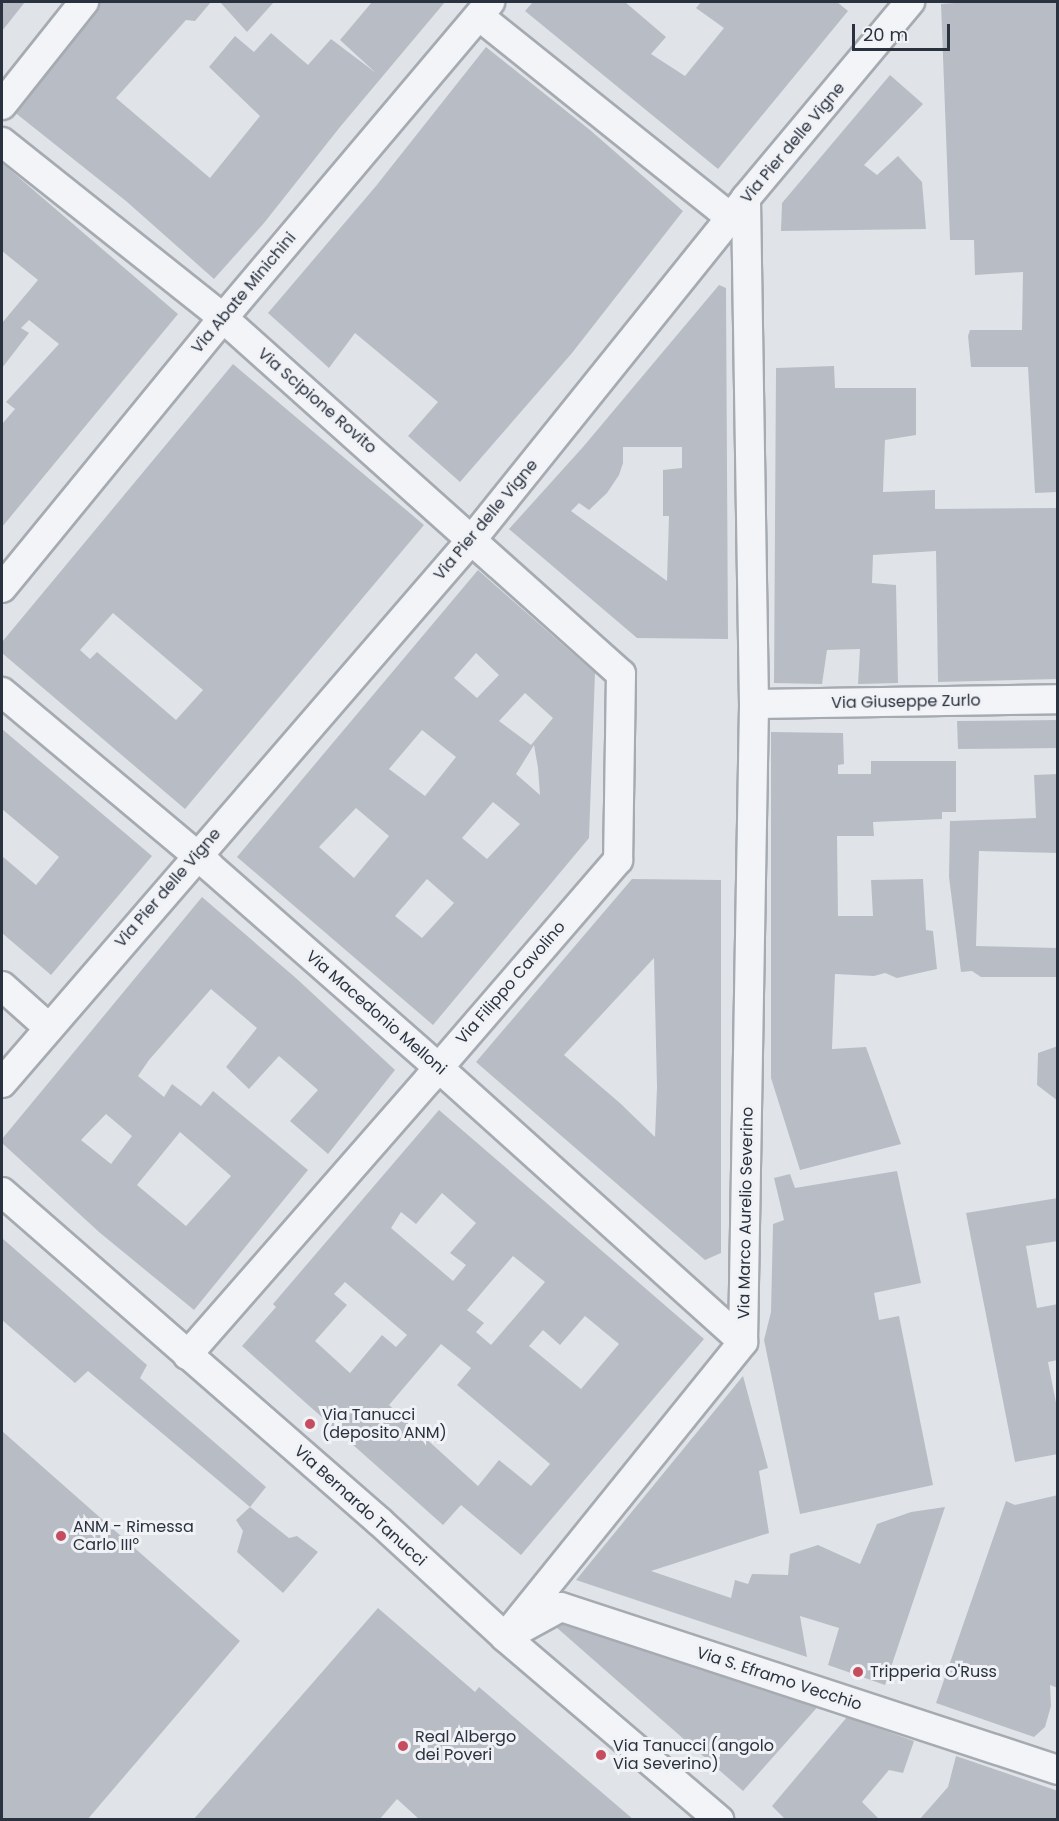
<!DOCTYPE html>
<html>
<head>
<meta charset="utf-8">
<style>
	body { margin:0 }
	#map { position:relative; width:1059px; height:1821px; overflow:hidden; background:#e0e4e8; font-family:Poppins,sans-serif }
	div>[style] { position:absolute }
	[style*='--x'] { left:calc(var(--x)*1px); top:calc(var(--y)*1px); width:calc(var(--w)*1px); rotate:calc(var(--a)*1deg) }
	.building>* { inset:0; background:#b8bdc5 }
	.roads { filter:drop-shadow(2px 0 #a6abb2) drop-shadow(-2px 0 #a6abb2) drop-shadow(0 2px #a6abb2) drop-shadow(0 -2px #a6abb2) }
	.street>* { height:28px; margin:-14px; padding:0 14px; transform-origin:14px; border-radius:14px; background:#f3f4f7 }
	.dots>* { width:16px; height:16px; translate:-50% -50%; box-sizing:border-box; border:3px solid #f0f2f6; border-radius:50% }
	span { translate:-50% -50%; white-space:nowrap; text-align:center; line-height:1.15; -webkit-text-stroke:6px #f0f2f6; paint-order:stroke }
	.street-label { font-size:16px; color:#2a323f }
	.poi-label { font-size:16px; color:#2a323f }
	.left { translate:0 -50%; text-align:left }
	.frame { position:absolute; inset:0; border:3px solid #2a323f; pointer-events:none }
	.scale { position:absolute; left:852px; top:24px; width:98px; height:27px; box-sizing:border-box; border:3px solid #2a323f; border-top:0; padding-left:8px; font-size:18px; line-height:21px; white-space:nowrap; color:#2a323f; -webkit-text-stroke:4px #f0f2f6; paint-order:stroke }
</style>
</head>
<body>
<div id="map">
	<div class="building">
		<div style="clip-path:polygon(2px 2px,25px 2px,2px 31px)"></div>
		<div style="clip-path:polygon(101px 2px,211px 2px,195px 21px,186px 20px,116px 98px,210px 178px,260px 116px,209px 67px,235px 36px,254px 52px,271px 33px,308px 65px,331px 39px,376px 73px,340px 40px,372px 2px,445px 2px,340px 127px,264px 223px,214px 279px,126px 201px,8px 107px)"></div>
		<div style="clip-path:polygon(220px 2px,274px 2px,247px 32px)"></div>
		<div style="clip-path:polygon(533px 2px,625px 2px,666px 37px,651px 54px,685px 76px,724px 28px,696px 8px,701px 2px,837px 2px,848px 11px,718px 169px,525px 11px)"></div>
		<div style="clip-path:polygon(968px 2px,1058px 2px,1058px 492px,1035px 493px,1028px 367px,971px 367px,968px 336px,970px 330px,1022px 330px,1023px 272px,975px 275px,974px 240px,950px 240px,941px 4px)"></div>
		<div style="clip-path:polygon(486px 47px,590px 130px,683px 211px,572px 353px,460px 482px,408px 436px,438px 402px,355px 333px,329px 368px,268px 313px,376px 186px)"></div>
		<div style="clip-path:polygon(890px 75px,923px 104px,864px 165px,877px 175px,898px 156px,922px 182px,926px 229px,781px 231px,782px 203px)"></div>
		<div style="clip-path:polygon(2px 163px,178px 314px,2px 527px,2px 424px,15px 409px,6px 402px,59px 344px,29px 320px,21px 328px,29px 333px,2px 368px,2px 323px,38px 280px,2px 251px)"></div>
		<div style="clip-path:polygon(evenodd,719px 285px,726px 288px,728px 639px,637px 638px,509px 529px,583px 447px,719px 285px,623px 447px,682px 447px,682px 468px,663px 470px,663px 516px,669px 516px,667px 581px,571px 511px,579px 503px,589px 510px,607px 493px,619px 475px,623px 463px,623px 447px)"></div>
		<div style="clip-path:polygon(evenodd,233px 364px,424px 525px,185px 809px,2px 653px,2px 642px,233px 364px,113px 613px,203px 690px,176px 720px,97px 652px,90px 659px,80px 650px,113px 613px)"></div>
		<div style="clip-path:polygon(834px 366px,835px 388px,916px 388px,916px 435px,885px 440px,883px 492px,935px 490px,935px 509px,1058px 508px,1058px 679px,938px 682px,936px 551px,873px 555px,872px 583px,896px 585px,898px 683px,858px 684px,860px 649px,827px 650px,822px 684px,774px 683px,776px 368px)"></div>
		<div style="clip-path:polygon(evenodd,478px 570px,595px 673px,589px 838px,433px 1025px,237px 857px,478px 570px,476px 653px,499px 675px,477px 698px,454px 678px,476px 653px,478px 570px,525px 693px,553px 718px,531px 745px,499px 721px,525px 693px,478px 570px,422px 730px,456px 757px,425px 796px,389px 769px,422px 730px,478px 570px,534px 745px,538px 768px,540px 795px,516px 774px,534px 745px,478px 570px,493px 802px,520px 824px,487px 859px,462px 838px,493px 802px,478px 570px,356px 808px,389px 836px,354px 878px,319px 847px,356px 808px,478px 570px,427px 879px,454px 903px,422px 938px,395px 916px,427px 879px)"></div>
		<div style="clip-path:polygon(1058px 720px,1058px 748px,958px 749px,957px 721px)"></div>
		<div style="clip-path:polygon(2px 729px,152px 856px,51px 975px,2px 933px,2px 856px,36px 885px,59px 857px,2px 809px)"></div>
		<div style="clip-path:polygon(771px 732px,843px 733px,844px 764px,838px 765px,838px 774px,871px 774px,871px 761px,956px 761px,956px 812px,942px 812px,942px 819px,873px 822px,874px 836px,837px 836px,838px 916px,873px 916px,871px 880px,923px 879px,926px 930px,933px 931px,937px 969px,897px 978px,885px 973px,874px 976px,835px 974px,832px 1049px,866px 1047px,901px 1144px,800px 1170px,771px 1078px)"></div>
		<div style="clip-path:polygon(1058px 774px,1058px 853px,979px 851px,976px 946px,1058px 948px,1058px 977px,981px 977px,972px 971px,961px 972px,949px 877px,950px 821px,1036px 818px,1034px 775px)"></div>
		<div style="clip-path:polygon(evenodd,632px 879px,721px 880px,721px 1253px,705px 1260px,476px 1062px,632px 879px,654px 958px,657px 1087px,655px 1137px,621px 1104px,564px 1055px,654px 958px)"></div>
		<div style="clip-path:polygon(evenodd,202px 897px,297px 979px,395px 1070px,328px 1154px,290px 1121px,318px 1090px,279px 1056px,249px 1089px,226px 1067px,257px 1028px,211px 989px,149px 1060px,138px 1076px,164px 1097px,172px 1084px,201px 1106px,213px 1091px,308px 1170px,194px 1310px,99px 1232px,2px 1143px,2px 1139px,202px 897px,106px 1114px,132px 1136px,111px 1164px,81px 1140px,106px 1114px,202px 897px,180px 1132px,231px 1176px,186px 1226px,137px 1185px,180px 1132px)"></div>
		<div style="clip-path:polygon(1058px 1046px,1058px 1101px,1037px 1085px,1038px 1053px)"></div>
		<div style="clip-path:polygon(evenodd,439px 1110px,704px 1339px,521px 1555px,461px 1505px,443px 1525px,242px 1346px,276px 1307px,273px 1304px,439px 1110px,442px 1193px,476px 1223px,450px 1253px,466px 1265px,453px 1281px,391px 1228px,401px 1212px,416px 1224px,442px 1193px,439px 1110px,513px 1256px,545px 1282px,491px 1345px,476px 1332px,484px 1323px,467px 1310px,513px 1256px,439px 1110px,345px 1282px,407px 1335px,396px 1347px,382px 1335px,350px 1373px,315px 1341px,347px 1305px,334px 1294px,345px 1282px,439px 1110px,585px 1316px,619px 1344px,581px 1389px,529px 1346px,543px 1330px,560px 1345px,585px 1316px,439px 1110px,441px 1344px,471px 1368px,457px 1385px,550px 1464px,531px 1486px,499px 1460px,478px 1486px,389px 1405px,441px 1344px)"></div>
		<div style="clip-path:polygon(897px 1171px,921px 1283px,874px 1293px,879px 1320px,899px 1316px,933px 1485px,800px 1514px,764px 1340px,771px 1312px,773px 1224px,784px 1220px,774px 1178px,790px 1174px,795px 1188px)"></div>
		<div style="clip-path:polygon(1058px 1198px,1058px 1241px,1026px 1246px,1037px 1308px,1058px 1304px,1058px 1360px,1048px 1362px,1058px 1413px,1058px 1454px,1015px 1462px,966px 1213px)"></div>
		<div style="clip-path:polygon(2px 1238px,147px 1365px,140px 1378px,266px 1487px,250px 1507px,289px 1538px,297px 1536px,318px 1552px,283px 1593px,237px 1552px,243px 1531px,236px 1520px,250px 1507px,88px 1371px,75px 1383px,2px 1320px)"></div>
		<div style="clip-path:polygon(743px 1376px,768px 1468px,759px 1471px,769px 1533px,651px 1571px,731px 1598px,735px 1580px,748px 1584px,752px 1574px,788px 1575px,790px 1554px,818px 1545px,860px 1564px,877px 1524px,911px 1512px,945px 1507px,885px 1685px,828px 1665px,839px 1628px,800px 1616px,807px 1657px,576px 1580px)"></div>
		<div style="clip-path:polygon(2px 1431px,240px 1641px,87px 1820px,2px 1820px)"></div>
		<div style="clip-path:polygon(1058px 1495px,1058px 1688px,1050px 1685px,1051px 1706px,1045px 1727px,1034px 1737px,936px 1703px,1006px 1501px,1015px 1505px)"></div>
		<div style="clip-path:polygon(378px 1608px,475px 1692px,479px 1687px,634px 1820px,420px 1820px,397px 1799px,379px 1820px,193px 1820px)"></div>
		<div style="clip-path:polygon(565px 1616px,821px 1703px,743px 1791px,556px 1627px)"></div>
		<div style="clip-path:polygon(847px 1717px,914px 1741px,903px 1773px,889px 1770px,862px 1802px,880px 1820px,786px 1820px,772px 1806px)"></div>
		<div style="clip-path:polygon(956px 1756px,1058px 1791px,1058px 1820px,919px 1820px,948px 1787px)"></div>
	</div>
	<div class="roads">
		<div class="street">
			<div style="--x:479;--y:16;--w:323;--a:38.7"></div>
			<div style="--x:2;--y:105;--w:132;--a:-51.5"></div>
			<div style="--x:2;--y:142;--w:283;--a:38.5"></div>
			<div style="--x:223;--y:318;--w:534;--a:41.81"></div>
			<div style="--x:621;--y:674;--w:186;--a:90.9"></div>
			<div style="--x:618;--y:860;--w:289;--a:130.8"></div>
			<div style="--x:429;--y:1079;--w:367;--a:131.2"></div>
			<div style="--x:2;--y:588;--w:349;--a:-50.7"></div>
			<div style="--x:223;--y:318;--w:414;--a:-49.8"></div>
			<div style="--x:2;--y:692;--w:270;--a:40"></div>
			<div style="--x:209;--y:866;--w:306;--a:41.3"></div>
			<div style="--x:439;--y:1068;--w:409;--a:42"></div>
			<div style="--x:754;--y:704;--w:304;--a:-0.9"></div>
			<div style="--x:2;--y:986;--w:63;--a:41.8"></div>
			<div style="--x:2;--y:1083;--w:720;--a:-49.17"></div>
			<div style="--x:473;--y:538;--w:436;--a:-51.2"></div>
			<div style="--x:746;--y:198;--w:256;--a:-50.1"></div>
			<div style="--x:2;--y:1192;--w:502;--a:41.12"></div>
			<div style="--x:380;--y:1522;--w:170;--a:42.6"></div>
			<div style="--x:505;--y:1637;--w:282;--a:40.5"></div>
			<div style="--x:517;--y:1631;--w:50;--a:-28.6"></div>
			<div style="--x:561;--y:1607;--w:523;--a:18.16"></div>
			<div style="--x:505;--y:1637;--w:379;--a:-51.1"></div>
			<div style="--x:743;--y:1342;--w:638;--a:-89.01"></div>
			<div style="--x:754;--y:704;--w:506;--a:-90.91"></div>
		</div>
	</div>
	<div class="dots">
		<div style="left:310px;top:1424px;background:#c64d60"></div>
		<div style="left:61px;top:1536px;background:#c64d60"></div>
		<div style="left:858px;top:1672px;background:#c64d60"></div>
		<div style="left:403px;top:1746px;background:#c64d60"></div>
		<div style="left:601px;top:1755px;background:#c64d60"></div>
	</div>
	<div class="street-label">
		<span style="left:793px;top:143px;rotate:-50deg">Via Pier delle Vigne</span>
		<span style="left:244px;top:293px;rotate:-50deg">Via Abate Minichini</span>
		<span style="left:317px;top:401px;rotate:41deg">Via Scipione Rovito</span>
		<span style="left:486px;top:520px;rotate:-50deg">Via Pier delle Vigne</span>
		<span style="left:906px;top:702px;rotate:-1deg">Via Giuseppe Zurlo</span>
		<span style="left:168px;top:888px;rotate:-49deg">Via Pier delle Vigne</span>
		<span style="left:511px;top:983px;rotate:-49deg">Via Filippo Cavolino</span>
		<span style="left:376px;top:1013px;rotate:41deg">Via Macedonio Melloni</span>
		<span style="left:746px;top:1213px;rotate:-89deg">Via Marco Aurelio Severino</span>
		<span style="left:360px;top:1506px;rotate:42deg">Via Bernardo Tanucci</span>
		<span style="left:779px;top:1679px;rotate:18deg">Via S. Eframo Vecchio</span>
	</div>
	<div class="poi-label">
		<span class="left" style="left:322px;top:1424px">Via Tanucci<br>(deposito ANM)</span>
		<span class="left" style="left:73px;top:1536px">ANM - Rimessa<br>Carlo III°</span>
		<span class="left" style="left:870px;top:1672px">Tripperia O'Russ</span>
		<span class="left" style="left:415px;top:1746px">Real Albergo<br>dei Poveri</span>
		<span class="left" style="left:613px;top:1755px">Via Tanucci (angolo<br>Via Severino)</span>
	</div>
	<div class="frame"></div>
	<div class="scale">20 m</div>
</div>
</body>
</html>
